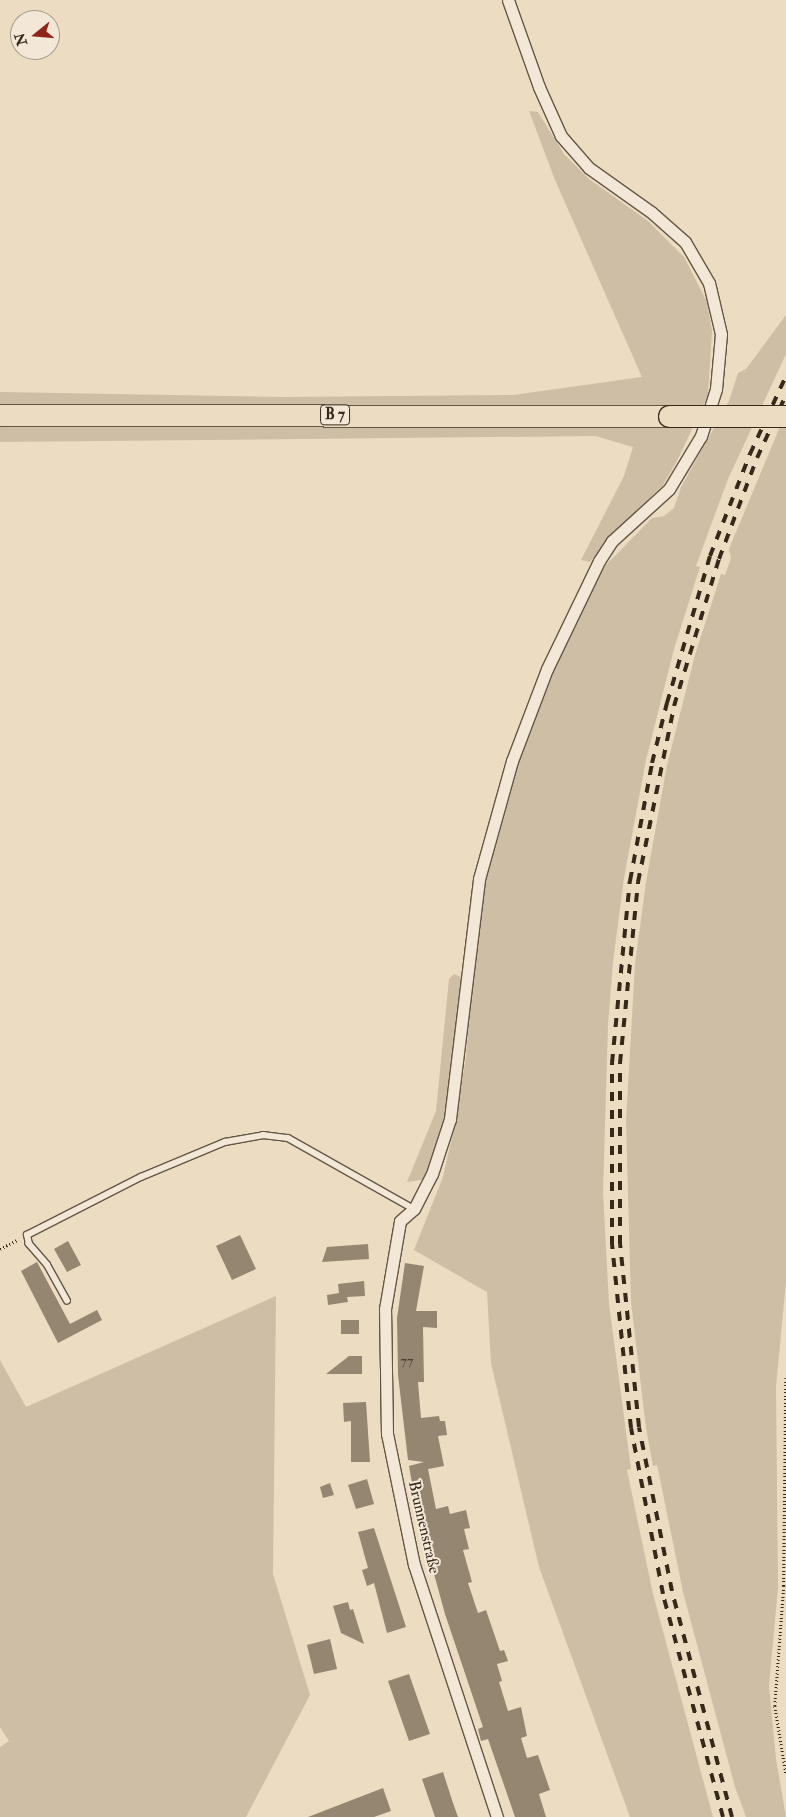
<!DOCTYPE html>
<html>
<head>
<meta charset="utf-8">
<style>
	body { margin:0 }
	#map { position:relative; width:786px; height:1817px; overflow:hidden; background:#ecdcc1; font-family:"IM FELL Double Pica",serif }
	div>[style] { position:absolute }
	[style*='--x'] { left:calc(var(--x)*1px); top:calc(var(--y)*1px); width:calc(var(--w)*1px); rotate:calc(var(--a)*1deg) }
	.green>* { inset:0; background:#cdbea5 }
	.building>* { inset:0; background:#958671 }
	.path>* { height:2.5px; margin-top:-1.25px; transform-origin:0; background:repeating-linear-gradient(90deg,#36291a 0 1px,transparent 0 3.5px) }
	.roads { filter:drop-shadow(1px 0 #645644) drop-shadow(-1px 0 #645644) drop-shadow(0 1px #645644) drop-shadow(0 -1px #645644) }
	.lane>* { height:5.5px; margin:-2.75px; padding:0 2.75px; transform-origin:2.75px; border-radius:2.75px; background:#f3e8d7 }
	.street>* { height:11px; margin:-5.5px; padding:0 5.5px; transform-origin:5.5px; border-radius:5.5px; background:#f3e8d7 }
	.highway>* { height:21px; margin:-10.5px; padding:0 10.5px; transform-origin:10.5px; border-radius:10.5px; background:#ecdcc1 }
	.rail>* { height:4px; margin-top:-2px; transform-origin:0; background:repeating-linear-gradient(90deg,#36291a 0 9px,transparent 0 18px) }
	.bridges { filter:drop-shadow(1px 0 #36291a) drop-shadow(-1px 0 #36291a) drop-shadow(0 1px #36291a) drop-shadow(0 -1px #36291a) }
	.highway-bridge>* { height:21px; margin:-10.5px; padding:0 10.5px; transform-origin:10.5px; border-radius:10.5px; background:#ecdcc1 }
	span { translate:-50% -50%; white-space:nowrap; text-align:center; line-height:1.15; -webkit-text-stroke:4px #f3e8d7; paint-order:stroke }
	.number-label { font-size:14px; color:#4e4030 }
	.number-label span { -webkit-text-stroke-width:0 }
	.shield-label span { padding:1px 4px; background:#f3e8d7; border:1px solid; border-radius:4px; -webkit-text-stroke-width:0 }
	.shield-label { font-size:15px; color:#36291a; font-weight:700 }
	.street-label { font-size:16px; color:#36291a }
	.north { position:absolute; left:10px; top:10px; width:50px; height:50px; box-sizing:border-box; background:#f3e8d7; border:1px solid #a79c8b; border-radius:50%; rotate:253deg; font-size:14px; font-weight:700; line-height:20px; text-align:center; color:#36291a }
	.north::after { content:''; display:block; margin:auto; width:18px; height:22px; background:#8f2418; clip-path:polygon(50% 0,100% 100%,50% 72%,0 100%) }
</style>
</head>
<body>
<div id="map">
	<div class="green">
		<div style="clip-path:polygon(529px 111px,538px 112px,564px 154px,589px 179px,648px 221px,684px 257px,707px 302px,712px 331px,708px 395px,677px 461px,663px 485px,612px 534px,590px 562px,581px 560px,624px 476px,633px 447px,595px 436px,0 442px,0 392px,283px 397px,513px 395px,642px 377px,555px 180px)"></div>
		<div style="clip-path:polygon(786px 315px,786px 354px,728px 479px,696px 566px,700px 567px,674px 649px,646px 760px,624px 878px,613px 962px,608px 1025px,603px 1192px,609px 1304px,631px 1469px,627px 1470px,653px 1594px,713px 1817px,630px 1817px,539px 1567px,491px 1363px,487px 1292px,414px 1250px,443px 1177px,456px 1119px,466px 1057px,474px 955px,486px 878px,517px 764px,535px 714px,579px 615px,605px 566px,652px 518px,664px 516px,674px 508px,681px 487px,729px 401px,738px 373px,746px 369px)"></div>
		<div style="clip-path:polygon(786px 412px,786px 1281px,776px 1387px,778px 1588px,769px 1686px,776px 1759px,786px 1817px,746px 1817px,735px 1787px,683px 1592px,662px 1489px,657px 1465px,653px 1466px,646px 1428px,631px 1302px,626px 1121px,635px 964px,646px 882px,667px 765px,695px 655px,721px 574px,725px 575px,731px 558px,729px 549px)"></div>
		<div style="clip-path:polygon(454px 974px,461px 977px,454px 1060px,446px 1117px,427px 1179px,407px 1182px,436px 1111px,449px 979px)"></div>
		<div style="clip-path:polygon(276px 1296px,273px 1574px,310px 1695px,246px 1817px,0 1817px,0 1747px,9px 1741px,0 1727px,0 1360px,26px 1407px)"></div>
	</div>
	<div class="building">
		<div style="clip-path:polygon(240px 1235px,256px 1269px,232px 1280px,216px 1246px)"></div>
		<div style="clip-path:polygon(68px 1241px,81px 1265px,67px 1272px,54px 1249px)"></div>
		<div style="clip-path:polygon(368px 1244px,369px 1259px,322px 1262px,327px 1247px)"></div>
		<div style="clip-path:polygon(37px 1262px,70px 1324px,97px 1310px,102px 1320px,58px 1343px,21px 1271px)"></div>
		<div style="clip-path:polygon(405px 1263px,424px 1266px,416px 1311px,437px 1311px,437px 1328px,423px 1327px,424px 1382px,418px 1382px,421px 1418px,439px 1416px,440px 1421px,445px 1421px,447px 1435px,438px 1436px,444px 1466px,428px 1469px,436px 1509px,448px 1506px,450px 1514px,466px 1510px,470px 1528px,464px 1529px,469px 1549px,463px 1550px,472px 1582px,468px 1583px,478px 1613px,486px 1610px,500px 1651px,504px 1650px,508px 1661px,497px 1664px,502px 1681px,499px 1682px,508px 1711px,521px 1707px,527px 1736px,521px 1738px,527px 1758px,538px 1755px,550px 1790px,539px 1794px,546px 1817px,515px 1817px,488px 1739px,481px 1741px,478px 1729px,483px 1727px,445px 1614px,417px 1512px,409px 1466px,424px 1462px,408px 1460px,398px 1375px,397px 1318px)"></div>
		<div style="clip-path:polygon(364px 1281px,365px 1296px,347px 1297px,348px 1302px,328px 1305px,327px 1295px,339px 1293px,338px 1284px)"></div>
		<div style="clip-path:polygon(341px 1320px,359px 1320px,359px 1334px,341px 1334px)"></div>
		<div style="clip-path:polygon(349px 1356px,362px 1356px,362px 1374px,326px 1374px)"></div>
		<div style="clip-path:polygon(366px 1402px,370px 1462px,351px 1462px,351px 1421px,344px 1422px,343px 1403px)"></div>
		<div style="clip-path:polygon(367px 1479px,374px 1504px,356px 1509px,348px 1485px)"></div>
		<div style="clip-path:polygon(330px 1483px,334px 1495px,323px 1498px,320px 1487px)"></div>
		<div style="clip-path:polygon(374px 1528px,406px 1627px,387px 1633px,374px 1583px,367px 1586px,362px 1570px,368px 1568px,358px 1532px)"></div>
		<div style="clip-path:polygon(348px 1602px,350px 1610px,353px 1609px,364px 1644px,341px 1633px,333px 1606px)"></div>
		<div style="clip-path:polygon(330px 1639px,337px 1669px,314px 1674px,307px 1645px)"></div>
		<div style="clip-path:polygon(409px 1674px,430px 1734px,409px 1741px,388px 1681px)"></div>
		<div style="clip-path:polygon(443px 1772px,453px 1803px,458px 1817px,435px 1817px,422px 1779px)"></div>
		<div style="clip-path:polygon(383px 1788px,391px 1811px,374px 1817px,308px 1817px)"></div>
	</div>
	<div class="path">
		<div style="--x:0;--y:1249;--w:21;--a:-28"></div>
		<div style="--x:786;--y:1378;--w:208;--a:90.6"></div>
		<div style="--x:784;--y:1586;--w:120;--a:94.3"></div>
		<div style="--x:775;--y:1706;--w:68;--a:80.7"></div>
	</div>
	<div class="roads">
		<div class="lane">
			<div style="--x:67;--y:1301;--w:41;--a:-119.1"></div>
			<div style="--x:47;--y:1265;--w:28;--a:-131"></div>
			<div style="--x:29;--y:1244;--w:9;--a:-103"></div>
			<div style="--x:27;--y:1235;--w:128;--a:-27"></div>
			<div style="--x:141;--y:1177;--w:91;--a:-22.6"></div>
			<div style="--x:225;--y:1142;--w:39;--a:-10"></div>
			<div style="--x:263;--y:1135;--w:25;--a:7"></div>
			<div style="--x:288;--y:1138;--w:145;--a:29.4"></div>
		</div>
		<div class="street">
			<div style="--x:497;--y:1817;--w:265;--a:-108.2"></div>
			<div style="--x:414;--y:1565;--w:134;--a:-101.6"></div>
			<div style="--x:387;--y:1434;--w:125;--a:-90.9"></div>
			<div style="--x:385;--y:1309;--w:89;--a:-80.3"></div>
			<div style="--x:400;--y:1221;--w:18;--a:-41"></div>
			<div style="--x:414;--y:1209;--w:39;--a:-63"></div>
			<div style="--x:432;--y:1174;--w:58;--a:-71.9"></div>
			<div style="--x:450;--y:1119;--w:242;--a:-83.1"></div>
			<div style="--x:479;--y:879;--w:123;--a:-74.4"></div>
			<div style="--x:512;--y:761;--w:98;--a:-69.2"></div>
			<div style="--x:547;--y:669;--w:120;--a:-64.3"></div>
			<div style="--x:599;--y:561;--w:24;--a:-57"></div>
			<div style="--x:612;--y:541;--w:77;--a:-42.4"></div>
			<div style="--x:669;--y:489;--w:62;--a:-58.9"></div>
			<div style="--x:701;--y:436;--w:49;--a:-72.3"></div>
			<div style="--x:716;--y:389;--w:55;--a:-84.8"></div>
			<div style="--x:721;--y:334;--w:52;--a:-103.2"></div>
			<div style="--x:709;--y:283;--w:48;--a:-120.3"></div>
			<div style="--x:685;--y:242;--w:45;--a:-138.6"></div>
			<div style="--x:651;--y:212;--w:76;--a:-144.6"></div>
			<div style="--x:589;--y:168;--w:43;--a:-131.2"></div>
			<div style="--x:561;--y:136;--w:54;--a:-114.2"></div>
			<div style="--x:539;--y:87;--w:92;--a:-109.6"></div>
		</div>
		<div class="highway">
			<div style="--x:0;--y:415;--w:669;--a:0.09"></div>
		</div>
	</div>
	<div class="rail">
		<div style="--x:723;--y:1817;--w:231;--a:-105.1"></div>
		<div style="--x:663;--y:1594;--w:169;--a:-100.9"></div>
		<div style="--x:631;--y:1428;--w:184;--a:-95.9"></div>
		<div style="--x:612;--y:1245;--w:182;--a:-90"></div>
		<div style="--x:612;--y:1063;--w:183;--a:-84.4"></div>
		<div style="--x:630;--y:881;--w:120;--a:-79.4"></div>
		<div style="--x:652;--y:763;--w:62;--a:-76"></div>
		<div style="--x:667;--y:703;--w:153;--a:-73.7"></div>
		<div style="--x:710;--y:556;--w:110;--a:-68.6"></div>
		<div style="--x:750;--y:454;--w:86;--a:-65.2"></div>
		<div style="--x:732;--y:1817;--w:234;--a:-104.9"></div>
		<div style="--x:672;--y:1591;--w:167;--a:-101.4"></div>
		<div style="--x:639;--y:1427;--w:184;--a:-95.9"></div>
		<div style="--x:620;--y:1244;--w:181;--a:-90"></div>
		<div style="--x:620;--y:1063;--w:182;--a:-84.3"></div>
		<div style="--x:638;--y:882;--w:180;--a:-78.4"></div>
		<div style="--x:674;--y:706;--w:154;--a:-73"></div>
		<div style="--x:719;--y:559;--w:108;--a:-69.4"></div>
		<div style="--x:757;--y:458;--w:69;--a:-65.3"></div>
	</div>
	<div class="bridges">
		<div class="highway-bridge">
			<div style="--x:669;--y:416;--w:117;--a:0"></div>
		</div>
	</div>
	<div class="number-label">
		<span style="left:407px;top:1361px">77</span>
	</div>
	<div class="shield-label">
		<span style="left:335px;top:415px">B 7</span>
	</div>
	<div class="street-label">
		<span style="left:424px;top:1527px;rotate:77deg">Brunnenstraße</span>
	</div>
	<div class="north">N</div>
</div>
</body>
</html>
